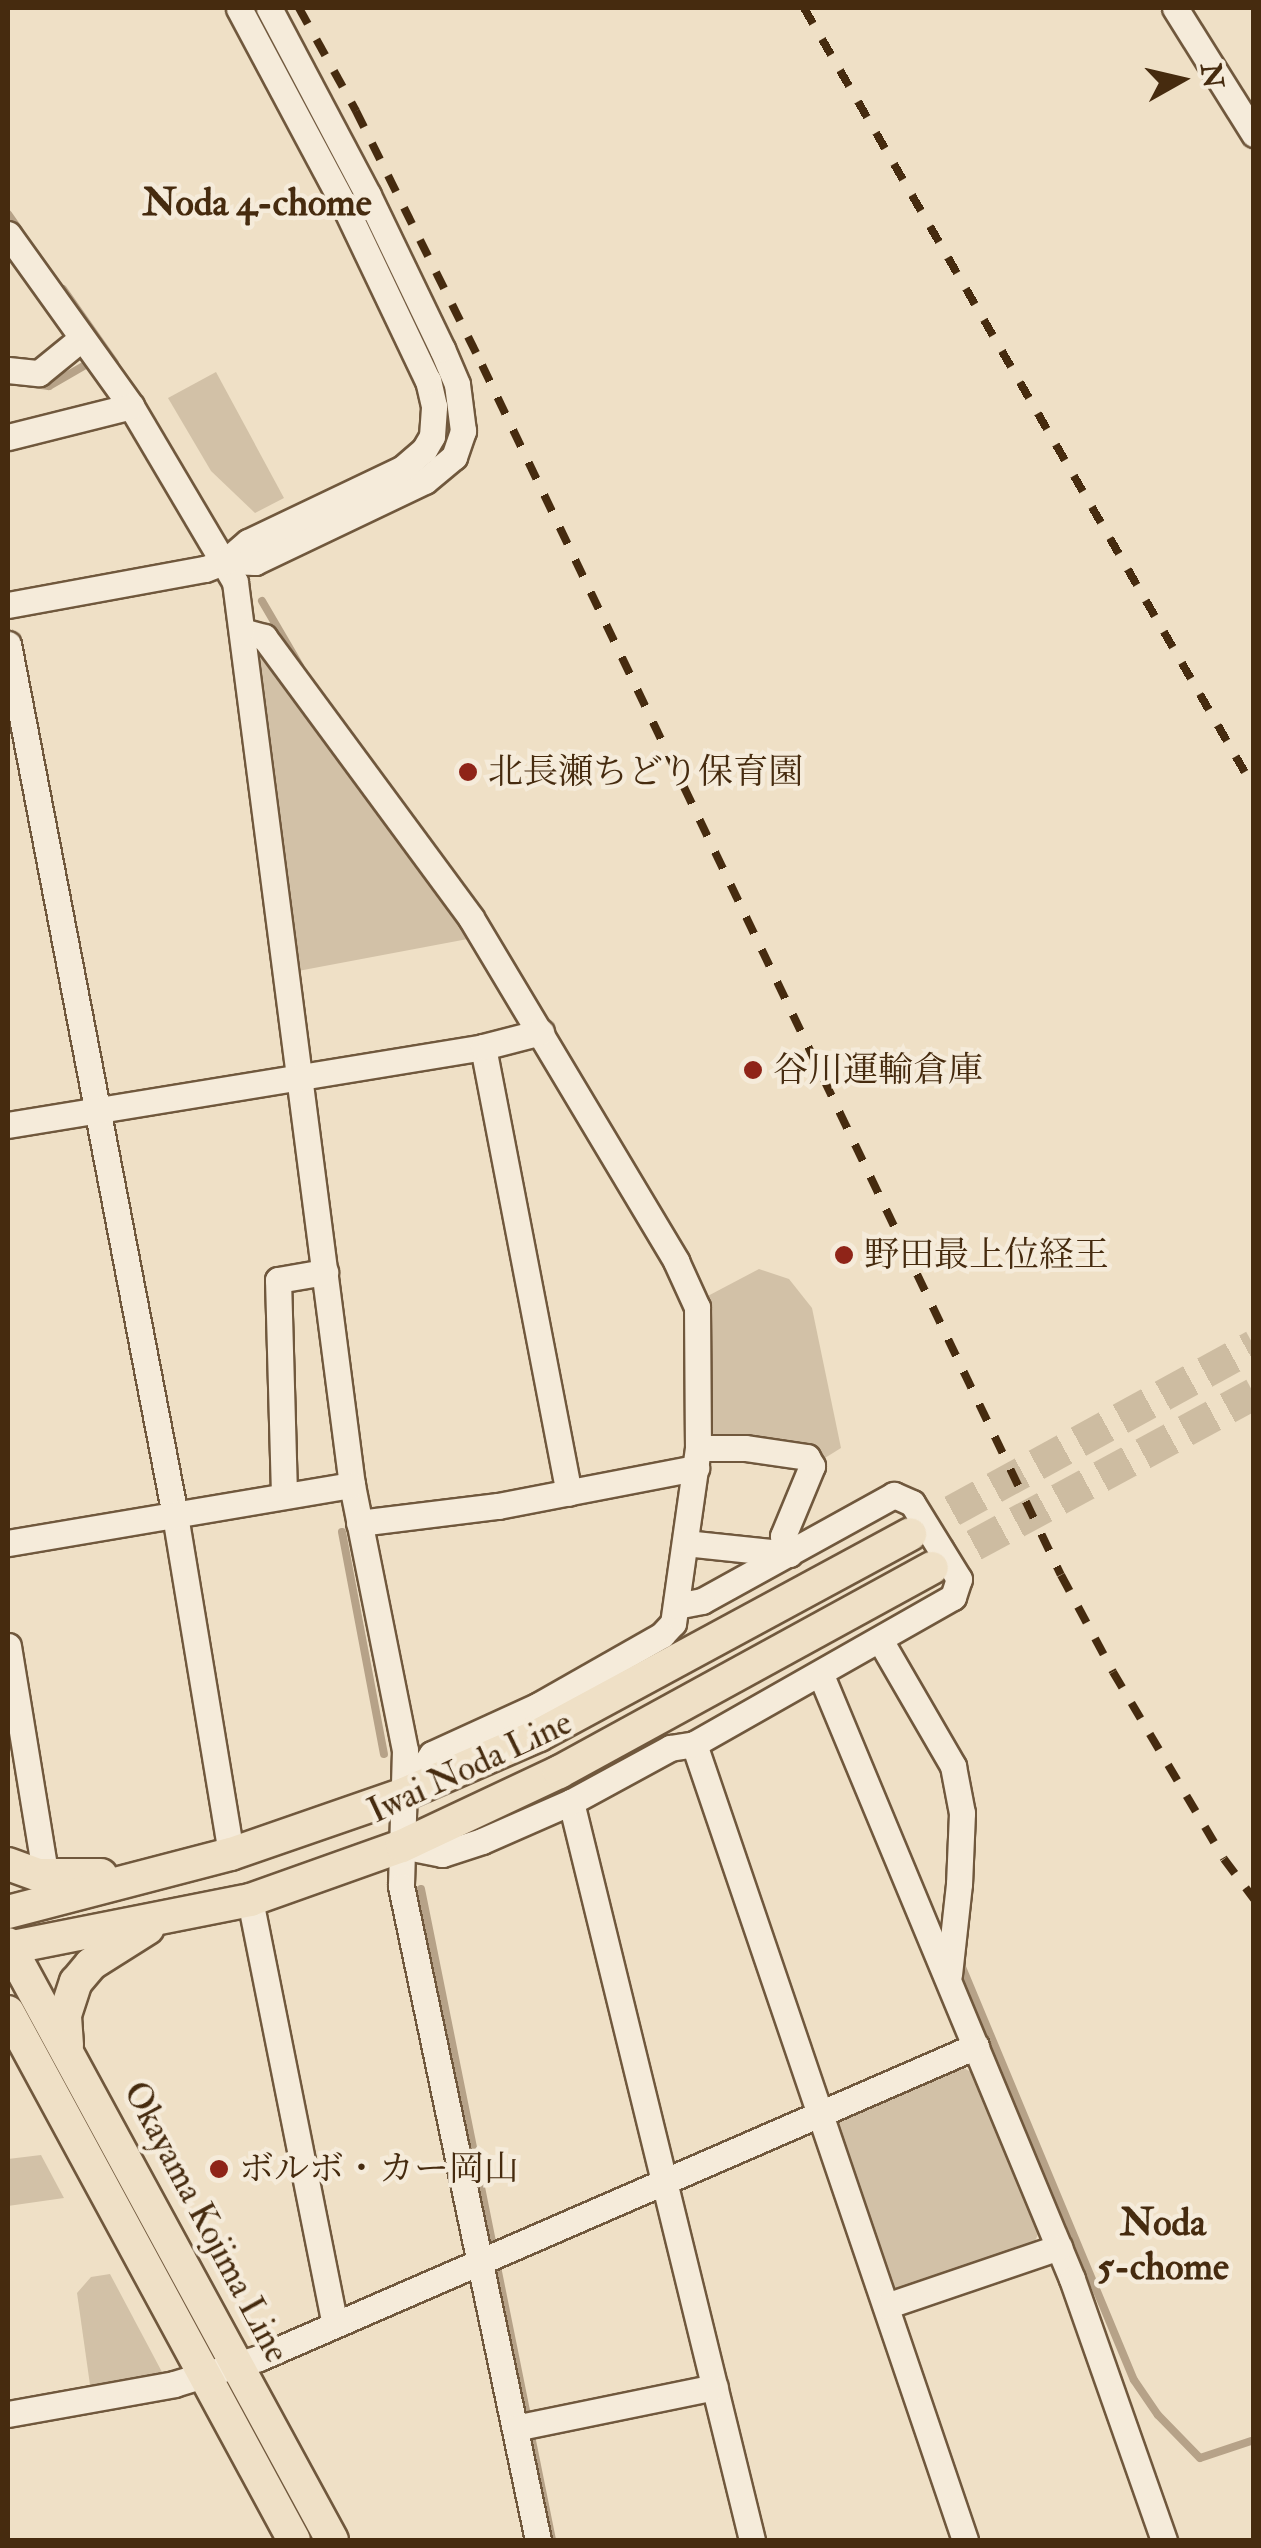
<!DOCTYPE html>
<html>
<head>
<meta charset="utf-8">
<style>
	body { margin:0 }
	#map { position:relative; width:1261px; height:2548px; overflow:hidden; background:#efe0c6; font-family:"IM FELL Double Pica","Noto Serif JP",serif }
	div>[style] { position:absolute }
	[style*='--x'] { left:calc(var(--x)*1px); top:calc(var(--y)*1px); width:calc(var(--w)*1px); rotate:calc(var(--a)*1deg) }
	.green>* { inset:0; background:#d2c1a7 }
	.stream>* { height:8px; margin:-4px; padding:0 4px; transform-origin:4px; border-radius:4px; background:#b6a288 }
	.major-tunnel>* { height:32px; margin-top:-16px; transform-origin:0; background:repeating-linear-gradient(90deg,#cdbca1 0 32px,transparent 0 48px) }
	.roads { filter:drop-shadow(2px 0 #70583d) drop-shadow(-2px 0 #70583d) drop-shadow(0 2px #70583d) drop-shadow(0 -2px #70583d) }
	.minor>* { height:25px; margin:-12.5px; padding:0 12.5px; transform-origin:12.5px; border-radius:12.5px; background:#f5ebda }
	.major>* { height:32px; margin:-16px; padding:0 16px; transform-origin:16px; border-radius:16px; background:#efe0c6 }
	.rail>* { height:8px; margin-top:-4px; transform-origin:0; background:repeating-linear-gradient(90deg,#462b0f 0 18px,transparent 0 36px) }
	.dots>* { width:28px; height:28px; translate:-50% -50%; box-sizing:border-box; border:5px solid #f5ebda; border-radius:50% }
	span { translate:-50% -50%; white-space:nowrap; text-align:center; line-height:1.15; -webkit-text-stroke:9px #f5ebda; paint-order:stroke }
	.poi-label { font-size:35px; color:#462b0f }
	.left { translate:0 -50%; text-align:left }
	.street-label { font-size:35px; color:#462b0f }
	.neighbourhood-label { font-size:38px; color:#462b0f; font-weight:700 }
	.frame { position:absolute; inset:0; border:10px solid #462b0f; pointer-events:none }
	.north { position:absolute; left:1131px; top:30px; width:100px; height:100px; -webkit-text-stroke:8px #f5ebda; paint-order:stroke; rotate:82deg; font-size:28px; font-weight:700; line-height:40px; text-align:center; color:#462b0f }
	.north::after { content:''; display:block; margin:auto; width:35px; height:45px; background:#462b0f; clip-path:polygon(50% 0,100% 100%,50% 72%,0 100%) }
</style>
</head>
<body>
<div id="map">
	<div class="green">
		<div style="clip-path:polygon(216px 372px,284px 498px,255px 513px,211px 471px,168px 398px)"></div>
		<div style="clip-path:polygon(266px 652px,473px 938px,298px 971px,257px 653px)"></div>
		<div style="clip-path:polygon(759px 1269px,789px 1279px,812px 1308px,841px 1448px,820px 1461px,705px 1438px,704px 1298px)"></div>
		<div style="clip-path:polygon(960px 2066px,971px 2072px,1038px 2234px,1033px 2247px,900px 2294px,892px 2288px,836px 2129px,841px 2118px)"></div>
		<div style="clip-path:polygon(41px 2155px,64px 2198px,8px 2206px,8px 2159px)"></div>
		<div style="clip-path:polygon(110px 2274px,162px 2372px,90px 2385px,77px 2293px,91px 2277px)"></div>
	</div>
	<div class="stream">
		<div style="--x:8;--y:214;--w:19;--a:55"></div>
		<div style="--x:63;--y:289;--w:90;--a:54.9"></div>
		<div style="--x:33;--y:384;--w:16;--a:7"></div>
		<div style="--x:49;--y:386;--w:44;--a:-30.1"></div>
		<div style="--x:262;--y:601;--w:75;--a:59.7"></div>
		<div style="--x:342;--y:1532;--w:226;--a:79.3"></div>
		<div style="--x:421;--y:1889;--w:664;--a:78.62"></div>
		<div style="--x:962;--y:1958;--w:9;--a:90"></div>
		<div style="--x:962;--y:1967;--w:447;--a:67.4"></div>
		<div style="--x:1134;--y:2380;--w:42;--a:55.6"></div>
		<div style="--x:1158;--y:2415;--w:60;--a:45.7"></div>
		<div style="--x:1200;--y:2458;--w:57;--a:-18.4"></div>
	</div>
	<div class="major-tunnel">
		<div style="--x:910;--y:1534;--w:392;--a:-28.7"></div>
		<div style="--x:932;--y:1568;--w:366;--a:-28.4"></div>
	</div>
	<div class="roads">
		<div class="minor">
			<div style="--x:1175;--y:8;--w:149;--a:57.9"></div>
			<div style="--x:8;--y:234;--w:211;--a:54.4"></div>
			<div style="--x:131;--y:406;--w:204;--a:59.4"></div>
			<div style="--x:235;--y:582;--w:911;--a:82.62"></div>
			<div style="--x:352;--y:1485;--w:270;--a:78.7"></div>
			<div style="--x:405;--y:1750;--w:136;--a:91.7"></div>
			<div style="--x:401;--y:1886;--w:668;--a:78.17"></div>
			<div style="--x:8;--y:370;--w:31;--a:6"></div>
			<div style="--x:39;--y:373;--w:55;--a:-39.1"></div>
			<div style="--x:8;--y:437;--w:127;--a:-14.1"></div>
			<div style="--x:226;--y:561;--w:29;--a:2"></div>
			<div style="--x:255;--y:562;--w:188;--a:-25.5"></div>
			<div style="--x:425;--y:481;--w:38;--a:-40"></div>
			<div style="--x:454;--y:457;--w:28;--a:-71"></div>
			<div style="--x:463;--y:431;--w:47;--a:-97.3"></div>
			<div style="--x:457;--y:384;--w:38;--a:-113"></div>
			<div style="--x:442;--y:349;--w:171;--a:-115.7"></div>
			<div style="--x:368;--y:195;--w:212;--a:-117.9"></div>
			<div style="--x:8;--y:605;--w:200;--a:-10.4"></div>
			<div style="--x:205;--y:569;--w:22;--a:-21"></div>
			<div style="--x:226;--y:561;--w:29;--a:-41"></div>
			<div style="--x:248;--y:542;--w:172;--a:-25.5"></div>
			<div style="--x:403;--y:468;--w:28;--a:-41"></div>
			<div style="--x:424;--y:450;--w:16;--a:-60"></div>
			<div style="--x:432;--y:436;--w:30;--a:-86"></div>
			<div style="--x:434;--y:406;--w:26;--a:-103"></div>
			<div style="--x:428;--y:381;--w:195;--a:-115.5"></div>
			<div style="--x:344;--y:205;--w:223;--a:-118.1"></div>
			<div style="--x:242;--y:631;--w:23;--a:15"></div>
			<div style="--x:264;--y:637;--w:349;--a:53.6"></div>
			<div style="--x:471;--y:918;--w:400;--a:59.1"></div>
			<div style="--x:676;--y:1261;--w:51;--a:65.5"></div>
			<div style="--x:697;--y:1307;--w:141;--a:89.6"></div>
			<div style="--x:698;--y:1448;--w:177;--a:98.1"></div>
			<div style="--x:673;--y:1623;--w:16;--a:133"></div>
			<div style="--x:662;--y:1635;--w:142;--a:150.4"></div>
			<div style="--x:539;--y:1705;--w:118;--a:155.4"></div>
			<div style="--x:432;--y:1754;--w:49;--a:125"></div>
			<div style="--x:8;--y:644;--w:887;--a:79.15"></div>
			<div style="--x:175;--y:1515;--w:344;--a:80.6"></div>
			<div style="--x:483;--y:1047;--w:454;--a:79.1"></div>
			<div style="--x:8;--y:1125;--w:481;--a:-9.3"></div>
			<div style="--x:483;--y:1047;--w:60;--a:-14.5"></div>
			<div style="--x:284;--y:1494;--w:214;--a:-91.6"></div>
			<div style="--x:278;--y:1280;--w:48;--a:-9.7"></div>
			<div style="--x:359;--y:1523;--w:140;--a:-7"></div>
			<div style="--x:498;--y:1506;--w:202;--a:-10.9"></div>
			<div style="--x:8;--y:1543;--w:349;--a:-9.6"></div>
			<div style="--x:685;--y:1543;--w:105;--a:6"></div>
			<div style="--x:789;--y:1554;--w:19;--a:-108"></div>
			<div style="--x:783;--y:1536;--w:76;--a:-67.5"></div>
			<div style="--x:812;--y:1466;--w:10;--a:-119"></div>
			<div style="--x:807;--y:1457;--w:63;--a:-171.7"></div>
			<div style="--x:745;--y:1448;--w:47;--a:180"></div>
			<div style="--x:880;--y:1640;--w:146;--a:59.9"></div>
			<div style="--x:953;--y:1766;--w:48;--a:79.2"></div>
			<div style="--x:962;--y:1813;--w:71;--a:92.4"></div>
			<div style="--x:959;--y:1884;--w:91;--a:96.3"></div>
			<div style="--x:8;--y:1646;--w:217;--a:80.7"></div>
			<div style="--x:821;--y:1675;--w:654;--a:67.43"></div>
			<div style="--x:1072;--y:2279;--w:277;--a:70.6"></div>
			<div style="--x:694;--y:1744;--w:841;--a:71.2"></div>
			<div style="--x:571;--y:1802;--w:760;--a:76.22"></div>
			<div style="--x:402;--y:1846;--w:41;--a:11.3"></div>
			<div style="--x:442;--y:1854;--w:42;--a:-18"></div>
			<div style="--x:482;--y:1841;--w:97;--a:-23.7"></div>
			<div style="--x:571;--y:1802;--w:113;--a:-28.6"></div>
			<div style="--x:670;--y:1748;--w:24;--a:-9"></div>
			<div style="--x:694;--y:1744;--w:298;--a:-29.6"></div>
			<div style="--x:953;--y:1597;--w:19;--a:-72"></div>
			<div style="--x:959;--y:1579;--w:89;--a:-121.7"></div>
			<div style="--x:912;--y:1503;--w:20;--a:-156"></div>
			<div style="--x:894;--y:1495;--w:219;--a:151.1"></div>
			<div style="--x:702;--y:1601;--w:25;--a:169"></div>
			<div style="--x:250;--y:1900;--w:432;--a:78.7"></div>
			<div style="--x:886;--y:2306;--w:183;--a:-18.8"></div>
			<div style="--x:8;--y:2414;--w:169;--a:-10.2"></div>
			<div style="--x:174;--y:2384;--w:89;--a:-17"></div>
			<div style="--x:259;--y:2358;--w:782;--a:-23.52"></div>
			<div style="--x:515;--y:2428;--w:204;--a:-11.6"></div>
		</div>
		<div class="major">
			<div style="--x:8;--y:1864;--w:33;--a:20"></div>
			<div style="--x:39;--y:1875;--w:62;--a:0"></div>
			<div style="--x:8;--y:1912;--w:230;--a:-14.6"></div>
			<div style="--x:231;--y:1854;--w:183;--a:-19.1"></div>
			<div style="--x:404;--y:1794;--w:147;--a:-23.6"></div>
			<div style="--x:539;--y:1735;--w:422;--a:-28.4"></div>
			<div style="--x:8;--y:1944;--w:678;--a:61.47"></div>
			<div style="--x:8;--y:1948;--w:247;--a:-11.2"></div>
			<div style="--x:250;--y:1900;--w:161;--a:-19.6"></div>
			<div style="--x:402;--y:1846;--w:174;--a:-25.2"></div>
			<div style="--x:559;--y:1772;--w:425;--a:-28.7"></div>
			<div style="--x:8;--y:2012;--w:600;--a:61.56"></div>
			<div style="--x:67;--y:2045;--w:30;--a:-94"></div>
			<div style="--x:65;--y:2015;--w:35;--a:-72"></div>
			<div style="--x:76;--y:1982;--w:23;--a:-50"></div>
			<div style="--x:91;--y:1964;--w:67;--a:-32.3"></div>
		</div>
	</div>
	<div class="rail">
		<div style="--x:299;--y:8;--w:118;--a:61"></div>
		<div style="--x:356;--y:111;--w:284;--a:63.6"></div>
		<div style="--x:482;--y:365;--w:1341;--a:64.43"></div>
		<div style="--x:1061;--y:1575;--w:110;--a:61.8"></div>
		<div style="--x:1113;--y:1672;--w:217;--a:59.3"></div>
		<div style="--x:1224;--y:1859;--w:50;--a:53.1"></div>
		<div style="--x:804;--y:8;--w:900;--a:60.02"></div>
	</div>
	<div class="dots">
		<div style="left:468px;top:772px;background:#8f2418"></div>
		<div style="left:753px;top:1070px;background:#8f2418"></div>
		<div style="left:844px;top:1255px;background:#8f2418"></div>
		<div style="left:219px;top:2169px;background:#8f2418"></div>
	</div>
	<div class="poi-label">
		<span class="left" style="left:488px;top:772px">北長瀬ちどり保育園</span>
		<span class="left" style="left:773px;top:1070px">谷川運輸倉庫</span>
		<span class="left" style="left:864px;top:1255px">野田最上位経王</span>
		<span class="left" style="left:239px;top:2169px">ボルボ・カー岡山</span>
	</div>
	<div class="street-label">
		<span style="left:470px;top:1767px;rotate:-25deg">Iwai Noda Line</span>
		<span style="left:206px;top:2222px;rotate:62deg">Okayama Kojima Line</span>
	</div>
	<div class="neighbourhood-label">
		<span style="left:257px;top:204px">Noda 4-chome</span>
		<span style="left:1163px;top:2246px">Noda<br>5-chome</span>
	</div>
	<div class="frame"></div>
	<div class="north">N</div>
</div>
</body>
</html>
